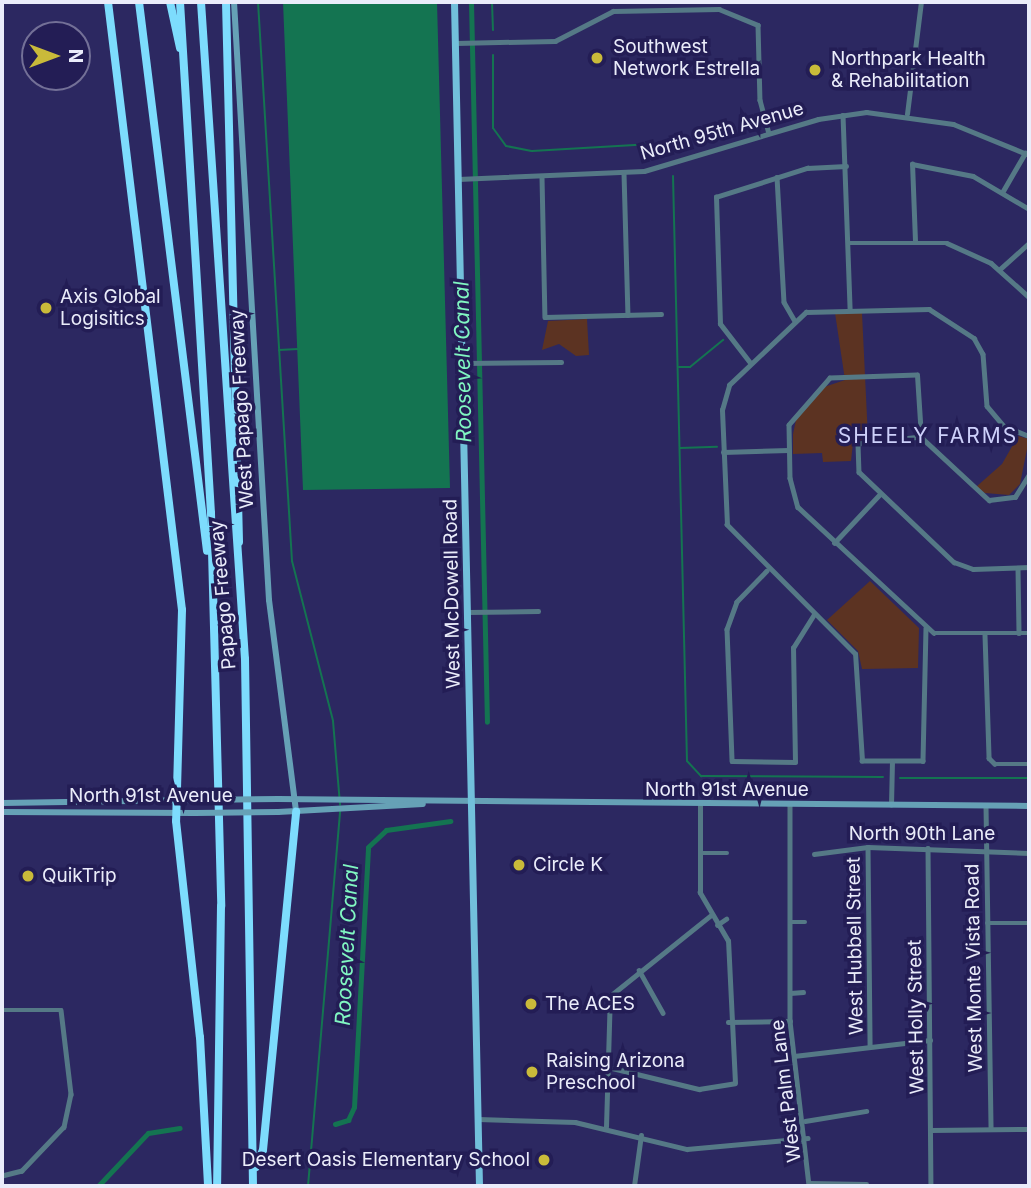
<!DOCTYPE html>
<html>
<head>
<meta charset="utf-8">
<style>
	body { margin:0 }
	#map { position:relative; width:1031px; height:1188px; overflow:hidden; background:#2c2861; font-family:Inter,sans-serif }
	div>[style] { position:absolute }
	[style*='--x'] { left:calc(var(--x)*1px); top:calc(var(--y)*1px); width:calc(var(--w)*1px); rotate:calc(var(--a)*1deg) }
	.green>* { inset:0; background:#5c3322 }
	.water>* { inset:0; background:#147451 }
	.stream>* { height:2px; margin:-1px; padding:0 1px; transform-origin:1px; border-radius:1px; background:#147451 }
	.canal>* { height:5px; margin:-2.5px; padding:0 2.5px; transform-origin:2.5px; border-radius:2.5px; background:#147451 }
	.minor>* { height:4.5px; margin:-2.25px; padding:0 2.25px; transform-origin:2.25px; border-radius:2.25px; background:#557986 }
	.tertiary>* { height:5px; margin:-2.5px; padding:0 2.5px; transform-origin:2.5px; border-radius:2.5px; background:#557986 }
	.secondary>* { height:6px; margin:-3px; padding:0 3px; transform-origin:3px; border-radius:3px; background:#66a1b6 }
	.primary>* { height:7px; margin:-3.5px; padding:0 3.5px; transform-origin:3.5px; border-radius:3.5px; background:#72c0db }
	.motorway>* { height:8px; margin:-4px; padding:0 4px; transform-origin:4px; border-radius:4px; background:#7ddcfd }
	.secondary-bridge>* { height:6px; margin:-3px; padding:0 3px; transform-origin:3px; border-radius:3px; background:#66a1b6 }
	.dots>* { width:19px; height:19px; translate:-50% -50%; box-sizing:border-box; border:4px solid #231d55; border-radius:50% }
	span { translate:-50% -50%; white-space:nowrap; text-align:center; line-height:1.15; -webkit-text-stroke:7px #231d55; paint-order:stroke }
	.poi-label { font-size:19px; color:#eaecfa }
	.left { translate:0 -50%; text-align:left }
	.right { translate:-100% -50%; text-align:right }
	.street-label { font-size:19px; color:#eaecfa }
	.water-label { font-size:21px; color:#81f7c2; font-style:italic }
	.neighbourhood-label { font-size:21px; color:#cdd0fa; letter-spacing:2px }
	.frame { position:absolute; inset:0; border:4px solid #eaecfa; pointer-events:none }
	.north { position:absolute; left:21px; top:21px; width:70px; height:70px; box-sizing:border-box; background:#231d55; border:2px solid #737097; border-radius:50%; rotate:90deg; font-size:19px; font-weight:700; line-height:28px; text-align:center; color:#eaecfa }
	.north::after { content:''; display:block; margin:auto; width:24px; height:32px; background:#c9ba3a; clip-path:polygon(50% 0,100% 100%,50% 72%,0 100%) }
</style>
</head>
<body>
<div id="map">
	<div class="green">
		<div style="clip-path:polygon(835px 313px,862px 313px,868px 438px,853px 443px,851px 461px,823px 462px,822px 453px,793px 454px,793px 434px,796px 420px,824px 387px,845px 380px)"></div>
		<div style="clip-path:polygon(587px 319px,589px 355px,576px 356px,559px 344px,542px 350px,548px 321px)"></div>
		<div style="clip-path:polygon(1018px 436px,1029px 439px,1020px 484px,1009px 495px,985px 493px,976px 487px,1002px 464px)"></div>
		<div style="clip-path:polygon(870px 581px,919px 628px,918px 668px,862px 669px,858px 651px,827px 620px)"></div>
	</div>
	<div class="water">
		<div style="clip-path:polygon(283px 2px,437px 2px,450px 488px,303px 490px)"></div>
	</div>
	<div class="stream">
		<div style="--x:258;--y:2;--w:560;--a:86.52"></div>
		<div style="--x:292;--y:561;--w:165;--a:75.6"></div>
		<div style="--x:333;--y:721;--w:84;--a:85.2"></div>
		<div style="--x:492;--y:2;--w:28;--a:88"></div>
		<div style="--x:493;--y:55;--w:73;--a:90"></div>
		<div style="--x:493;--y:128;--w:22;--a:54"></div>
		<div style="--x:506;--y:146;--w:26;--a:11"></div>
		<div style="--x:532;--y:151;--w:120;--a:-3.3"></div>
		<div style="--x:652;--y:144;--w:14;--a:30"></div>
		<div style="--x:673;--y:176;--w:585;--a:88.63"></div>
		<div style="--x:687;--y:761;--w:21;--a:47"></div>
		<div style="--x:701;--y:776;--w:182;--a:0.3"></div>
		<div style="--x:279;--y:350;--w:19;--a:-3"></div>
		<div style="--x:679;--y:367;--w:11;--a:0"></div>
		<div style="--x:690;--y:367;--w:43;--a:-39.3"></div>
		<div style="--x:680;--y:448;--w:37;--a:-2"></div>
		<div style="--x:900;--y:778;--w:129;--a:0"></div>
		<div style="--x:308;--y:1186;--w:376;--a:-85.1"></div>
	</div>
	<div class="canal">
		<div style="--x:471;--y:2;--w:720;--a:88.73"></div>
		<div style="--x:335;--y:1124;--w:14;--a:-17"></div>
		<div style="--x:348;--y:1120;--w:14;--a:-65"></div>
		<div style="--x:354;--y:1107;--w:260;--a:-86.9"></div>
		<div style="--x:368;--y:847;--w:25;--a:-43"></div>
		<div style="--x:386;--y:830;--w:65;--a:-8"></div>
		<div style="--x:98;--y:1186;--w:73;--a:-46.7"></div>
		<div style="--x:148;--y:1133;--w:32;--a:-9"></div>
	</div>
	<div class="minor">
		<div style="--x:456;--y:43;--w:99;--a:-1.2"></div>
		<div style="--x:555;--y:41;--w:65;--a:-27.3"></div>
		<div style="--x:613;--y:11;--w:106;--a:-1.1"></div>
		<div style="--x:719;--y:9;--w:42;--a:22.3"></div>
		<div style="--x:758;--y:25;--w:75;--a:88.5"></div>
		<div style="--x:760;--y:100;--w:34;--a:75"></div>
		<div style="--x:907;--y:114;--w:113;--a:-82.9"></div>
		<div style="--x:843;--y:115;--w:195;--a:87.9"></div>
		<div style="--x:624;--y:173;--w:142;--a:88.4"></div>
		<div style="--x:542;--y:177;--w:140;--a:88.8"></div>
		<div style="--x:545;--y:317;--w:116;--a:-1.5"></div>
		<div style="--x:777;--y:177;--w:125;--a:86.8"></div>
		<div style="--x:784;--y:302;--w:20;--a:60"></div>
		<div style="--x:1003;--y:191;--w:44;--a:-59.9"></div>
		<div style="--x:915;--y:241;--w:77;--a:-92.2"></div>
		<div style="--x:912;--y:164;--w:62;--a:11.1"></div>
		<div style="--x:973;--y:176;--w:65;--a:30.5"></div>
		<div style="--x:848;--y:243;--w:99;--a:0"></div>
		<div style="--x:947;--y:243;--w:48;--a:24.4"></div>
		<div style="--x:991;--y:263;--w:51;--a:41.8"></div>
		<div style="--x:999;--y:270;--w:40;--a:-42"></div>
		<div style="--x:462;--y:363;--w:99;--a:-0.6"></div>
		<div style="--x:750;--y:363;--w:49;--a:-127.6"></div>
		<div style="--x:720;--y:324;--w:127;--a:-91.8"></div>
		<div style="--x:716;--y:197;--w:96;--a:-17.7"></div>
		<div style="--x:807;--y:168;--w:39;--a:-3"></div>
		<div style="--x:921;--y:437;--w:62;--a:-93.7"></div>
		<div style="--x:917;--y:375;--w:87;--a:178"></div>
		<div style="--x:830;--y:378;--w:62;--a:131.1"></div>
		<div style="--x:789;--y:425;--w:53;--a:88.9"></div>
		<div style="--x:790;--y:478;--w:30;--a:75"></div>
		<div style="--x:798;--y:507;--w:185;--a:42.8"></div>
		<div style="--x:934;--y:633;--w:95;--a:0"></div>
		<div style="--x:921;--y:437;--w:63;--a:173.7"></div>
		<div style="--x:858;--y:444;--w:28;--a:88"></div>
		<div style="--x:859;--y:472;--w:131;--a:43.5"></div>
		<div style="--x:954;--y:562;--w:20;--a:20"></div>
		<div style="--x:973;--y:569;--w:56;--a:-2"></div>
		<div style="--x:921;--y:437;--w:93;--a:42.8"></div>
		<div style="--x:989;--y:500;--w:26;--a:-7"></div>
		<div style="--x:1015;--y:497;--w:26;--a:-58"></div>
		<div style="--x:723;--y:452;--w:65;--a:-1.8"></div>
		<div style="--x:834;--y:543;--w:67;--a:-46.8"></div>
		<div style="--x:1018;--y:568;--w:65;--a:89.1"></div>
		<div style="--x:767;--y:571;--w:43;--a:134.1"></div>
		<div style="--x:737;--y:602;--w:29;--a:110"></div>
		<div style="--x:727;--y:629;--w:132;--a:87.8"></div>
		<div style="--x:732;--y:761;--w:63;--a:0.9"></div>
		<div style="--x:795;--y:762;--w:114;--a:-91"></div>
		<div style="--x:793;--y:648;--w:40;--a:-58"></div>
		<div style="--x:468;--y:612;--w:70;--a:-0.8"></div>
		<div style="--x:926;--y:628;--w:133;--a:91.3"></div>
		<div style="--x:923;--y:761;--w:61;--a:180"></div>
		<div style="--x:862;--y:761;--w:107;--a:-93.7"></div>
		<div style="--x:855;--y:654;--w:182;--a:-134.8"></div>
		<div style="--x:727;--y:525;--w:115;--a:-92.5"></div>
		<div style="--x:722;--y:410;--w:26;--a:-74"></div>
		<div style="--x:729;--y:385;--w:106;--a:-43.5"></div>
		<div style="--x:806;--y:312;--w:123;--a:-1.4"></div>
		<div style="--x:929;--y:309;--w:54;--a:32.8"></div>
		<div style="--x:974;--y:338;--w:18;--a:61"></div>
		<div style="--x:983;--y:354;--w:52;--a:85.6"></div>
		<div style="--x:987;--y:406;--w:26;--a:50"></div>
		<div style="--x:1004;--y:426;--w:27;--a:22"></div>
		<div style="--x:985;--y:635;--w:123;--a:88.1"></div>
		<div style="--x:989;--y:758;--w:8;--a:45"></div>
		<div style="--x:995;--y:764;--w:34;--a:0"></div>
		<div style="--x:891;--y:805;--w:43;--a:-88.7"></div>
		<div style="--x:790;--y:806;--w:215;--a:90"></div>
		<div style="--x:790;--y:1021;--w:166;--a:83.4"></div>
		<div style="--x:986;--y:806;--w:323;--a:89.1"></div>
		<div style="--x:868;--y:847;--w:198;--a:89.4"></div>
		<div style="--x:928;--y:848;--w:338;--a:89.5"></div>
		<div style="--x:700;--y:853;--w:27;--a:0"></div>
		<div style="--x:814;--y:854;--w:54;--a:-7.4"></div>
		<div style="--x:868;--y:847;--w:161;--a:2.1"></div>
		<div style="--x:790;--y:922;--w:15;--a:0"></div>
		<div style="--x:987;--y:923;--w:42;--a:0"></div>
		<div style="--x:717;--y:925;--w:11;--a:-34"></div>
		<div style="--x:639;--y:970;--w:49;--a:60.8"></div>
		<div style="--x:790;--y:993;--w:13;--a:-4"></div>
		<div style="--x:2;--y:1010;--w:59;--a:0"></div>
		<div style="--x:61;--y:1010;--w:85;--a:83.2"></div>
		<div style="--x:71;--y:1094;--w:34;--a:102"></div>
		<div style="--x:64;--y:1127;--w:61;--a:133.7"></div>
		<div style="--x:22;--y:1171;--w:21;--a:166"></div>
		<div style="--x:728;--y:1022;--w:62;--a:-0.9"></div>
		<div style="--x:794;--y:1056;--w:137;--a:-6.7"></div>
		<div style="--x:608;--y:1067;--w:94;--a:13.6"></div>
		<div style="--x:699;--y:1089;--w:36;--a:-9"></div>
		<div style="--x:735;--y:1083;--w:142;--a:-92.8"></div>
		<div style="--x:728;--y:941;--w:56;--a:-120.3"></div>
		<div style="--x:700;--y:893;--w:88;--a:-90"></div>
		<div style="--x:478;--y:1119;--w:97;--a:1.8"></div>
		<div style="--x:575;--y:1122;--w:115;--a:13.6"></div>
		<div style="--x:687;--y:1149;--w:121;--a:-5.2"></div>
		<div style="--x:805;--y:1121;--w:62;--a:-9.3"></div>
		<div style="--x:606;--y:1127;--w:131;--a:-88.3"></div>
		<div style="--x:610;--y:996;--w:128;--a:-38.7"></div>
		<div style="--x:931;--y:1130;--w:98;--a:-0.6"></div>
		<div style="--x:809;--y:1183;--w:57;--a:1"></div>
		<div style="--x:634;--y:1186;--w:51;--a:-82.2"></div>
	</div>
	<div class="tertiary">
		<div style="--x:458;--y:179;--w:186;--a:-2.5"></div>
		<div style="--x:644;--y:171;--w:182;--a:-16.6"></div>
		<div style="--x:818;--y:119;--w:49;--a:-8.3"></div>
		<div style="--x:866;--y:112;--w:88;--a:7.9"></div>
		<div style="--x:953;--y:124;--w:82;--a:22.2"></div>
	</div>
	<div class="secondary">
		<div style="--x:234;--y:2;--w:599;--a:86.65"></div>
		<div style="--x:269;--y:600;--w:214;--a:82.7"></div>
		<div style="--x:278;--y:799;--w:751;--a:0.53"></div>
		<div style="--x:2;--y:803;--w:192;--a:-0.9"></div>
		<div style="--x:2;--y:812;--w:193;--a:0.3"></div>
		<div style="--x:278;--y:812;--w:145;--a:-3.2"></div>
	</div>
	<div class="primary">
		<div style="--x:454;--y:2;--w:1184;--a:88.79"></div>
	</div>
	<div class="motorway">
		<div style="--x:108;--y:2;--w:612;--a:83.06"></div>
		<div style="--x:182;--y:610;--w:211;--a:91.6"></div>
		<div style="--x:176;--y:821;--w:217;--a:83.7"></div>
		<div style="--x:200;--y:1037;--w:149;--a:86.9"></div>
		<div style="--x:139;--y:2;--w:553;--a:82.94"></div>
		<div style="--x:170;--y:2;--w:47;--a:77.7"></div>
		<div style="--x:180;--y:2;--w:512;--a:86.53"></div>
		<div style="--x:211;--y:513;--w:393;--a:88.5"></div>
		<div style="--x:221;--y:906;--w:280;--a:90.8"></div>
		<div style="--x:201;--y:2;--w:658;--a:86.17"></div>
		<div style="--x:245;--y:659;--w:527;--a:89.13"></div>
		<div style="--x:226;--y:2;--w:540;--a:88.62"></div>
		<div style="--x:256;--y:1167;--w:18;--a:-68"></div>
		<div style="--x:263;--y:1150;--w:340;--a:-84.4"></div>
	</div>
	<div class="secondary-bridge">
		<div style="--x:194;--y:800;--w:84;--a:-0.7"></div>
		<div style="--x:195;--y:813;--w:83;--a:-0.7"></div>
	</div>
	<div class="dots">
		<div style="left:597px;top:58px;background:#c9ba3a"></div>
		<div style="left:815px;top:70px;background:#c9ba3a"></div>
		<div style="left:46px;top:308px;background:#c9ba3a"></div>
		<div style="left:519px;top:865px;background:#c9ba3a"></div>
		<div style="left:28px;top:876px;background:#c9ba3a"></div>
		<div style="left:531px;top:1004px;background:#c9ba3a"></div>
		<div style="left:532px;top:1072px;background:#c9ba3a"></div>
		<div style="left:544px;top:1160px;background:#c9ba3a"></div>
	</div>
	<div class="poi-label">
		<span class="left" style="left:613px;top:58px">Southwest<br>Network Estrella</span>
		<span class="left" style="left:831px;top:70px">Northpark Health<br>&amp; Rehabilitation</span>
		<span class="left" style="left:60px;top:308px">Axis Global<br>Logisitics</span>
		<span class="left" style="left:533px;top:865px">Circle K</span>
		<span class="left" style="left:42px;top:876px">QuikTrip</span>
		<span class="left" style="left:545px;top:1004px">The ACES</span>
		<span class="left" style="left:546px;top:1072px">Raising Arizona<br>Preschool</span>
		<span class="right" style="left:530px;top:1160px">Desert Oasis Elementary School</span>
	</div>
	<div class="street-label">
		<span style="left:722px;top:131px;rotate:-16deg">North 95th Avenue</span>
		<span style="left:242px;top:409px;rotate:-93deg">West Papago Freeway</span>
		<span style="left:452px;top:594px;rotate:-91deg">West McDowell Road</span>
		<span style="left:223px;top:595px;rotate:-95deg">Papago Freeway</span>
		<span style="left:727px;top:790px">North 91st Avenue</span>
		<span style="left:151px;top:796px">North 91st Avenue</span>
		<span style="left:922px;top:834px">North 90th Lane</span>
		<span style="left:855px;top:946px;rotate:-91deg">West Hubbell Street</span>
		<span style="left:974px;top:968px;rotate:-91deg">West Monte Vista Road</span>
		<span style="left:916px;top:1017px;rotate:-91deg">West Holly Street</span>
		<span style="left:786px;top:1091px;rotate:-97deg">West Palm Lane</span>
	</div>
	<div class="water-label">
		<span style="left:463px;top:362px;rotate:-91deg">Roosevelt Canal</span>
		<span style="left:347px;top:945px;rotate:-87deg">Roosevelt Canal</span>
	</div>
	<div class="neighbourhood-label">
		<span style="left:928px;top:436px">SHEELY FARMS</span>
	</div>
	<div class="frame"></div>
	<div class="north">N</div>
</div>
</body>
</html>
